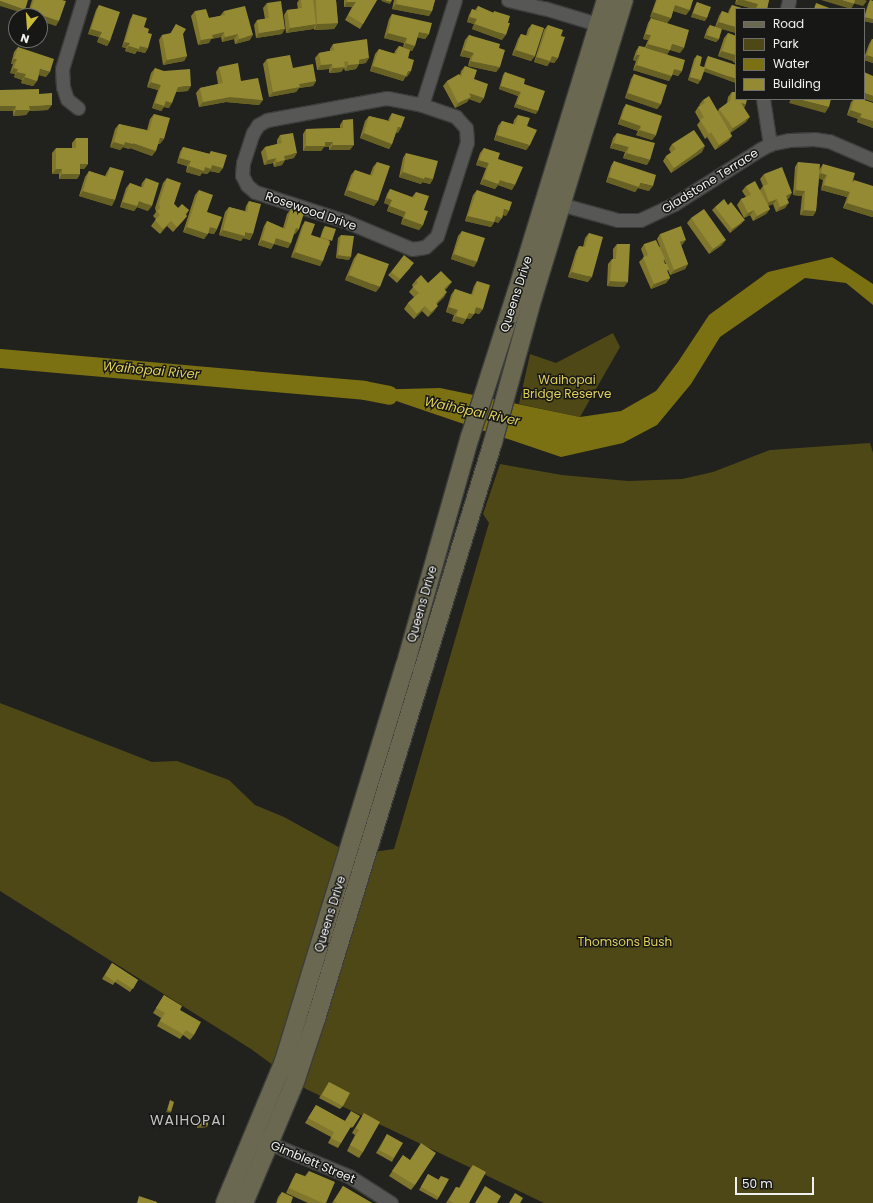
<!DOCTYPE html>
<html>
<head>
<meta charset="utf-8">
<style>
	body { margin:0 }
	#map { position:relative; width:873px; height:1203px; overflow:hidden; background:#21211e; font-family:Poppins,sans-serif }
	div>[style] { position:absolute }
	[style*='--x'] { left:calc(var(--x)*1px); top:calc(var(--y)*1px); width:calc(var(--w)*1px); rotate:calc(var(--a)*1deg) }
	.green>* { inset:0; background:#4e4816 }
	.water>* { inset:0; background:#7b7012 }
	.river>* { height:19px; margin:-9.5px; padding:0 9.5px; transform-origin:9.5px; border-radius:9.5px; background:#7b7012 }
	.roads { filter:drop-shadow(1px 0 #3d3d3b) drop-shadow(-1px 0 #3d3d3b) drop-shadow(0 1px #3d3d3b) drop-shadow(0 -1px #3d3d3b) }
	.street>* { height:13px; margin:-6.5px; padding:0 6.5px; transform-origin:6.5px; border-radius:6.5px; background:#575755 }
	.secondary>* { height:18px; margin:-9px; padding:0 9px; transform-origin:9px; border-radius:9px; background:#6b6851 }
	.wall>* { inset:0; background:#80772d }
	.shaded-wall>* { inset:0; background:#686124 }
	.building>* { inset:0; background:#958a34 }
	span { translate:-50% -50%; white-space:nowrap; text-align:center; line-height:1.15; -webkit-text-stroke:3px #171715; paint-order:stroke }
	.street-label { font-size:12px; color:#f1f1ef }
	.park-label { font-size:12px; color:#dfd05d }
	.water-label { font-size:13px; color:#decf5c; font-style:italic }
	.quarter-label { font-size:14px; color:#c4c3c0; letter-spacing:1px }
	.legend { position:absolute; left:735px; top:8px; width:130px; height:92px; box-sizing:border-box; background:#171715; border:1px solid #6e6e6c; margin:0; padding:5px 7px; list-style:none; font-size:12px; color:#f1f1ef }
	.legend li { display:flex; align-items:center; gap:8px; height:20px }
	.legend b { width:20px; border:1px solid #6e6e6c }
	.north { position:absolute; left:8px; top:8px; width:40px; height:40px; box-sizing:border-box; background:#171715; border:1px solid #6e6e6c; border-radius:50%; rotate:197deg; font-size:11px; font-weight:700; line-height:16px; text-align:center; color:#f1f1ef }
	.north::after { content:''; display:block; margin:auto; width:14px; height:18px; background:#caba3a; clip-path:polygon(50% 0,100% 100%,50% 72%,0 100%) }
	.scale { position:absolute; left:735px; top:1177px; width:79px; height:18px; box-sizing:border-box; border:2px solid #f1f1ef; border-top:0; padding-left:5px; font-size:12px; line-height:14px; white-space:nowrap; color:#f1f1ef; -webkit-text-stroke:3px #171715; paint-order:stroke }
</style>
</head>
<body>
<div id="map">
	<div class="green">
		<div style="clip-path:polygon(613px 333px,620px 347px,580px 417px,519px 404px,530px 354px,556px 363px)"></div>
		<div style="clip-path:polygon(870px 443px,873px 453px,873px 1203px,544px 1203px,306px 1089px,251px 1049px,0 891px,0 703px,152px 762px,177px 761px,229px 780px,255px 805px,284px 817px,353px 855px,394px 849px,489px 523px,483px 514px,500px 464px,562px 475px,628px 481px,682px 479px,713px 472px,770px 450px)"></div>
	</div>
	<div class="water">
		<div style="clip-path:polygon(832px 257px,873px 284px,873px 305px,846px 283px,805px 278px,720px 337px,691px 384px,657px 425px,623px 443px,561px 457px,364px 390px,440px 388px,580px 417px,621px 411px,656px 391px,678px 362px,709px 315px,768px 272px)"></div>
	</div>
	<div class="river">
		<div style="--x:0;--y:358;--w:365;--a:5"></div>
		<div style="--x:364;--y:390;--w:25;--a:11"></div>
	</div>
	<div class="roads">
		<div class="street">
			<div style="--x:508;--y:0;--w:37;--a:13"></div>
			<div style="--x:544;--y:8;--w:66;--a:16.8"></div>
			<div style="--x:787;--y:9;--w:9;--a:-77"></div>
			<div style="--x:387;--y:98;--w:36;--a:11"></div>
			<div style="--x:422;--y:105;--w:36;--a:19"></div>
			<div style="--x:456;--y:117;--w:15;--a:48"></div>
			<div style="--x:466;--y:128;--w:14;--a:86"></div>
			<div style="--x:467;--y:142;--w:99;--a:107.7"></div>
			<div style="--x:437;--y:236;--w:16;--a:137"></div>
			<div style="--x:425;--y:247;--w:13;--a:171"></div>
			<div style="--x:412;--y:249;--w:73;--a:-157.3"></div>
			<div style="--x:345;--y:221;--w:95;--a:-162.1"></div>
			<div style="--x:255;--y:192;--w:11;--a:-139"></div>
			<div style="--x:247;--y:185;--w:11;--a:-117"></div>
			<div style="--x:242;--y:175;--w:12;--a:-85"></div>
			<div style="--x:243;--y:163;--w:32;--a:-72"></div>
			<div style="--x:253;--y:133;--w:9;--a:-58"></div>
			<div style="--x:258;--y:125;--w:10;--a:-29"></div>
			<div style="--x:267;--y:120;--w:122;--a:-10.4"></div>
			<div style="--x:763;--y:99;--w:46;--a:81.2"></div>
			<div style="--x:422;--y:105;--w:110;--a:-72.6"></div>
			<div style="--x:78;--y:108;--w:14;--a:-141"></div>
			<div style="--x:67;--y:99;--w:13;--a:-108"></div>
			<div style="--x:63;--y:87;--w:18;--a:-93"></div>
			<div style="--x:62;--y:69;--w:72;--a:-73.1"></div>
			<div style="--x:553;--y:202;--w:67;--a:15.5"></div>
			<div style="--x:618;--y:220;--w:22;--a:0"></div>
			<div style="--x:640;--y:220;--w:38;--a:-25"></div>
			<div style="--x:674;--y:204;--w:101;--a:-32.4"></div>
			<div style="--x:759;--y:150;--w:13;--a:-29"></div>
			<div style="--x:770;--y:144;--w:19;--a:-12"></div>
			<div style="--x:789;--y:140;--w:25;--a:-2"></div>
			<div style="--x:814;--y:139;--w:15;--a:8"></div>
			<div style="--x:829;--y:141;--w:48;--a:23.4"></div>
			<div style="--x:262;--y:1140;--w:94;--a:22.5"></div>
			<div style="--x:349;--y:1176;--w:50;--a:32.7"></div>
		</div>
		<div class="secondary">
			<div style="--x:225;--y:1203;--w:154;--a:-67.4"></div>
			<div style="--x:284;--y:1061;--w:413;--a:-73"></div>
			<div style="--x:405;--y:666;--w:238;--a:-74.2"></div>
			<div style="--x:470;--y:437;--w:153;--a:-72.2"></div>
			<div style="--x:517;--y:291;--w:304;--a:-73"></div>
			<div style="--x:244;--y:1203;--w:134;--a:-67.2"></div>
			<div style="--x:296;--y:1079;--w:63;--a:-71.6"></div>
			<div style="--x:316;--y:1019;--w:604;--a:-72.95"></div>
			<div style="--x:493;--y:442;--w:150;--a:-74.6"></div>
			<div style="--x:533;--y:297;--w:311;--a:-73"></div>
		</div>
	</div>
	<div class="wall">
		<div style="clip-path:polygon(32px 0,62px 0,56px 26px,40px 16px,27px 16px)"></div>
		<div style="clip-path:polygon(299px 0,336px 0,338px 23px,334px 29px,314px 30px,314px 28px,313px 29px,286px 33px,284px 15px,287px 10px,298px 9px,297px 3px)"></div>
		<div style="clip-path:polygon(344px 0,377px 0,360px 29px,345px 20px,352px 7px,344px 7px)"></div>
		<div style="clip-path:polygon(394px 0,435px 0,432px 11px,429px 16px,392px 9px)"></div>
		<div style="clip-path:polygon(656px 0,693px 0,686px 15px,673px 11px,671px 18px,667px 23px,650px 17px)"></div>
		<div style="clip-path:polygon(736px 0,769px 0,767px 9px,754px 9px,735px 4px)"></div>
		<div style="clip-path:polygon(870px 0,873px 1px,873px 23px,864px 21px,864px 17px,868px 4px)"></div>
		<div style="clip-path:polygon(697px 2px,705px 21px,691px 17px,695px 6px)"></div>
		<div style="clip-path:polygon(267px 3px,282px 34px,256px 38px,254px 25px,257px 20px,265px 19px,263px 8px)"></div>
		<div style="clip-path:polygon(99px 5px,110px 41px,107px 46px,97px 42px,99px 37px,88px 34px,96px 10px)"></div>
		<div style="clip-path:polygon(732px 5px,736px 9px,736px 33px,715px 27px,719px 16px,722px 11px,728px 13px,729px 10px)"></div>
		<div style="clip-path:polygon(478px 6px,493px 13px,494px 11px,502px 40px,472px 29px,474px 24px,467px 22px,469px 15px,472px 9px,475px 10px)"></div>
		<div style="clip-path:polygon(195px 11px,209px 18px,220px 16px,224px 11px,250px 40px,235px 44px,234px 39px,222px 42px,221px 37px,211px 39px,209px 43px,198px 45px,191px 16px)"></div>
		<div style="clip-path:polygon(133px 14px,148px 33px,148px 48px,145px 53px,137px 51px,135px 54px,125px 51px,126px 48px,122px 47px,130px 20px)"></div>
		<div style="clip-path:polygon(392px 14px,429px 34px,425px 39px,417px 37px,412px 51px,410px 50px,408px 58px,407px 77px,406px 76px,403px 81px,370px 71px,375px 54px,379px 49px,394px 54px,395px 51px,399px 46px,403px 47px,404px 43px,384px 38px,389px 19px)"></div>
		<div style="clip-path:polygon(651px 18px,680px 53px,670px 50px,667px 54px,682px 71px,678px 76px,672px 74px,669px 81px,633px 70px,636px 61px,633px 60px,636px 51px,639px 46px,645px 47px,648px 40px,643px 39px,648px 23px)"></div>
		<div style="clip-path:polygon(176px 24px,187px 56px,184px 61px,163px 65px,159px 40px,162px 35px,170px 34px)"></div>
		<div style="clip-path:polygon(532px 24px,535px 56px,531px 61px,512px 55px,518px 39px,521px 34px,526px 36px,528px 29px)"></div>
		<div style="clip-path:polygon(548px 25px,561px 36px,558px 58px,554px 63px,550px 62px,547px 66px,534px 62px,544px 30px)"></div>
		<div style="clip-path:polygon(710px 25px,719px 39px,716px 42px,704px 38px,707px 29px)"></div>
		<div style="clip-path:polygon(728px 33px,736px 36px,736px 63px,733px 62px,733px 61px,718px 56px,724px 38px)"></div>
		<div style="clip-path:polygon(469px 35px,499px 48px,500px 67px,496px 72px,468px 66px,470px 58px,460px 56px,465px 40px)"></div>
		<div style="clip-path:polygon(872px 39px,873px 39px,873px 63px,864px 60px,864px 58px,869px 44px)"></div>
		<div style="clip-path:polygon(333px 44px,366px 63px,359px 64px,356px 69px,345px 71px,344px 68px,341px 72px,329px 73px,329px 69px,317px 70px,315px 58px,319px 53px,330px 51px,330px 49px)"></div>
		<div style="clip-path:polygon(18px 47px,46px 77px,39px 75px,37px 81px,33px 86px,21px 83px,22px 80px,14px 77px,15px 74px,10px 73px,13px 64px,11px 64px,14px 52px)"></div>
		<div style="clip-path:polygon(697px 55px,700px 66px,704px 67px,706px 60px,708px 56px,736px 83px,704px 71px,698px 84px,688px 80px,694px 59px)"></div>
		<div style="clip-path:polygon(267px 59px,293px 68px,316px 81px,313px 86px,299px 88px,296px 92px,269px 97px,263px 64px)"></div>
		<div style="clip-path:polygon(465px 66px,474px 79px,484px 98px,480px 103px,469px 99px,467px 102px,455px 108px,443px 86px,447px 81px,460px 75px,461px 71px)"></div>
		<div style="clip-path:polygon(219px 67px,241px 81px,263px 100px,259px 105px,226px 102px,199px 107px,196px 93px,200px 88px,218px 84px,216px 72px)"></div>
		<div style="clip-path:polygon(155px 68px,188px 91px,176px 92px,169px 108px,164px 107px,161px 111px,152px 108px,158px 90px,147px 87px,151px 73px)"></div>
		<div style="clip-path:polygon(505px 72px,524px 84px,536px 114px,514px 107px,518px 96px,499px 89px,503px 75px)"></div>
		<div style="clip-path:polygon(634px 74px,661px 104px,657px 109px,625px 98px,631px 79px)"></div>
		<div style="clip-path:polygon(732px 92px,746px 104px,744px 108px,746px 122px,730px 133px,732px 136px,728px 141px,715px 150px,707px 137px,705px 139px,697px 125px,700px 121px,695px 112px,698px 107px,700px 106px,699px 105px,703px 100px,718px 111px,719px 109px,727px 103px,728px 97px)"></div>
		<div style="clip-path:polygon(39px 94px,48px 110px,29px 111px,26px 115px,13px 116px,13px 111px,0 111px)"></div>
		<div style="clip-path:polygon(854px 99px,861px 99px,873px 103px,873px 128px,857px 122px,858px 119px,847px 115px,851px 102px)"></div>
		<div style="clip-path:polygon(626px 104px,656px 135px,652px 140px,636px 135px,638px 131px,618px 124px,623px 109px)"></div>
		<div style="clip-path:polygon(392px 113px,398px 133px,396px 132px,392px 144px,389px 149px,360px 138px,365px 121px,369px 116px,388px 121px,389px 118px)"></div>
		<div style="clip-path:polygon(154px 114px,160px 144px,158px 144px,152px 156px,130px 148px,129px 149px,123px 147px,120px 150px,110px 147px,115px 129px,119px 124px,147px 130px,150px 119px)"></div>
		<div style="clip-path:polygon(518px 115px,527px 126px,530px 145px,526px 150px,494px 140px,498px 126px,502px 121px,513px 124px,514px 120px)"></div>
		<div style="clip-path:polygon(343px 120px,350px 150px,329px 150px,329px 147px,324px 147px,321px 151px,303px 151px,303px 134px,306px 129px,340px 128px,340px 125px)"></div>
		<div style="clip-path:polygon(617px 133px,647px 165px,623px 158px,625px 152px,610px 148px,613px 138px)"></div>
		<div style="clip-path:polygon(280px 135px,294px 158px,285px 160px,282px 165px,274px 167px,273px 163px,264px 165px,261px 152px,265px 147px,277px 144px,277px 140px)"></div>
		<div style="clip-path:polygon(76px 138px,88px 164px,84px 169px,80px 169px,80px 174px,77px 179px,59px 179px,59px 174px,52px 174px,52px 153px,56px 148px,72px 148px,72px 143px)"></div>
		<div style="clip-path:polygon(672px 144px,702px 152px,671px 173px,663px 161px,666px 156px,671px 153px,669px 149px)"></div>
		<div style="clip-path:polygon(183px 147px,209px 154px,211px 151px,223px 168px,219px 173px,210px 171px,207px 174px,202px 173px,200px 176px,186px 172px,187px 166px,177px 163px,180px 152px)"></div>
		<div style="clip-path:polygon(484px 148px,498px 159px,512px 190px,498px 185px,495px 189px,480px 184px,486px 168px,476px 165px,480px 153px)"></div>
		<div style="clip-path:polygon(406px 153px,433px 179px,430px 184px,422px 182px,421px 184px,399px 177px,403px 158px)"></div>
		<div style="clip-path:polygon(614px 161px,649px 191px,638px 188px,635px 192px,606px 182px,611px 166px)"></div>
		<div style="clip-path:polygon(377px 162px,374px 206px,344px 195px,351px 175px,355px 170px,370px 175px,373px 167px)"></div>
		<div style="clip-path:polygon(798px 162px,819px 170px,823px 164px,853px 182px,854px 180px,872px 217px,843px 208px,847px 197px,821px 190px,823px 180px,819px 178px,816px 211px,813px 216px,800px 215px,802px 196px,793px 195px,795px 167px)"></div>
		<div style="clip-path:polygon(110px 167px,112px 206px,79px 196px,85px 177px,89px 171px,105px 176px,107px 172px)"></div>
		<div style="clip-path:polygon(764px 174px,789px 198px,787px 199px,785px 208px,776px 212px,773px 204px,768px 206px,770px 209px,766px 214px,753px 221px,750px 215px,744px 218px,737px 205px,741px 199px,746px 197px,742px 191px,746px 186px,760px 190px,763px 186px,760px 179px)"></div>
		<div style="clip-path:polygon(146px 178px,148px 211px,137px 207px,134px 211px,120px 207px,126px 188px,130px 183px,141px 187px,142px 183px)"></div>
		<div style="clip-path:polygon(167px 178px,174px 204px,178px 208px,189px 210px,186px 215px,187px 216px,183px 221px,173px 232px,167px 226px,160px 234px,151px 226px,156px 219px,153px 216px,156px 212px,155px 208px,163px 183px)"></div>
		<div style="clip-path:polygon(390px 189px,412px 197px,416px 192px,424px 210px,423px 225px,419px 230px,401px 224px,403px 217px,387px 211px,389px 205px,384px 203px,387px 194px)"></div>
		<div style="clip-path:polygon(199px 190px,207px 212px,217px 229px,214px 234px,208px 233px,204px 239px,183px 232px,195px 195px)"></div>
		<div style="clip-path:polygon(477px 190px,506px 216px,503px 215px,502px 218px,498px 223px,495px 221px,491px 227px,465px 221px,473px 195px)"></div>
		<div style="clip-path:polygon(249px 201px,250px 240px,243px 238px,241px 241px,219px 235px,225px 212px,229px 207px,245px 211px,246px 206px)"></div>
		<div style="clip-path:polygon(715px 207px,742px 223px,730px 233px,712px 210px)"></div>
		<div style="clip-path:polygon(291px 209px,299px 229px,295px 234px,294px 233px,291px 243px,288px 248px,274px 244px,271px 249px,258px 245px,264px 226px,267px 221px,283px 228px,287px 214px)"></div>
		<div style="clip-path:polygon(691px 218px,722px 245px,709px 254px,687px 223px)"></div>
		<div style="clip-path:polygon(305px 221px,311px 235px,320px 238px,323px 229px,325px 226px,330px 245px,329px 245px,320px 266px,291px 257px,302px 226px)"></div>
		<div style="clip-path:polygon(462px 231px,474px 267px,451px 259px,458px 236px)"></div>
		<div style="clip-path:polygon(589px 233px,588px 282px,568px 277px,576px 251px,579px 246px,583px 247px,585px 238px)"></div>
		<div style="clip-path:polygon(evenodd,660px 234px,682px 245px,681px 245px,688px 264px,685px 269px,670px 275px,668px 270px,667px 271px,670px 278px,666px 283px,651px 289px,639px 262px,644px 257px,641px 249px,644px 244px,660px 247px,657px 239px,660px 234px,664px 260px,666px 264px,665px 264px,664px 261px,664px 260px)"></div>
		<div style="clip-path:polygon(341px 235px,349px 260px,336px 258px,338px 238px)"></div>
		<div style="clip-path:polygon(617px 244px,624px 287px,607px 286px,608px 264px,612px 259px,613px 259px,613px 249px)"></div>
		<div style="clip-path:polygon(358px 253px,376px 292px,345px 280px,354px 258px)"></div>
		<div style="clip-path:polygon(411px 267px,397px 283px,388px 275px,391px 272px)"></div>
		<div style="clip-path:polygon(416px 280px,428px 283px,448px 287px,445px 290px,444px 297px,437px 304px,434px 311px,428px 317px,422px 311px,414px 319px,404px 309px,408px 303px,414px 297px,409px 292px,413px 287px,412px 285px)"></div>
		<div style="clip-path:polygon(477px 281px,483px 309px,479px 314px,475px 313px,470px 319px,467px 318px,463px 324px,452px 321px,454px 315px,446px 312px,451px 295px,455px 289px,471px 295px,474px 286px)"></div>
		<div style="clip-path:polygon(112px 963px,138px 980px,130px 992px,115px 982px,113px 985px,102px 979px)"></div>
		<div style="clip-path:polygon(164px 995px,180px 1010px,194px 1035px,190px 1040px,183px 1035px,180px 1039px,157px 1026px,161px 1018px,153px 1013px)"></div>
		<div style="clip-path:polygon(329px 1082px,343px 1106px,340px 1109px,319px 1098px)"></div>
		<div style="clip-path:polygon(316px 1105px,345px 1121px,360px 1116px,352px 1128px,350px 1127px,341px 1143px,338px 1148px,328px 1143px,331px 1137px,305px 1123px)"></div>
		<div style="clip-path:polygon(364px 1113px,363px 1152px,359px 1158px,347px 1151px,355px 1135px,352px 1133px)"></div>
		<div style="clip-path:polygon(198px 1118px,207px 1127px,197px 1128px,197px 1120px)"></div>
		<div style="clip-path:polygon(387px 1134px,394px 1158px,392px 1162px,376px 1153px)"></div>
		<div style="clip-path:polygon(403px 1155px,415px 1185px,411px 1190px,389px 1176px)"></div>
		<div style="clip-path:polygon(473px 1165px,469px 1203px,446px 1203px,456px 1187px,459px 1188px,469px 1170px)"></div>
		<div style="clip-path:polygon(309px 1171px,326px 1203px,308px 1203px,286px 1193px,293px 1178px,296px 1173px,305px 1176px)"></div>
		<div style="clip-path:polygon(428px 1174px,438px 1180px,441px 1176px,439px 1197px,437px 1200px,419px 1190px)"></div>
		<div style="clip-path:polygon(343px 1186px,372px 1203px,332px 1203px)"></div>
		<div style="clip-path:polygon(282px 1192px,291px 1203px,292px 1203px,276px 1203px,278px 1197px)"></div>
	</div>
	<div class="shaded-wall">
		<div style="clip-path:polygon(382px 0,383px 0,391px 2px,390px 4px,381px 1px)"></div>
		<div style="clip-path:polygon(738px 0,744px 0,758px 4px,755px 9px,754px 9px,735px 4px)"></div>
		<div style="clip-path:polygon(821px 0,841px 0,854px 4px,851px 9px)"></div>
		<div style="clip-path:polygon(854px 0,865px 0,867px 1px,863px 6px,852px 3px)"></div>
		<div style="clip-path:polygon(0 1px,25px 10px,23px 13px,0 6px)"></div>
		<div style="clip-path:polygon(347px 2px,356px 2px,352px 7px,344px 7px)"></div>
		<div style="clip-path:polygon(396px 4px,432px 11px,429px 16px,392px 9px)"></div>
		<div style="clip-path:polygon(675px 5px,690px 10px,686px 15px,671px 10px)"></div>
		<div style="clip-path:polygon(30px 11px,59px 21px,56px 26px,40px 21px,40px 16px,27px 16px)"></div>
		<div style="clip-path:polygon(653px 12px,671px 18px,667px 23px,650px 17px)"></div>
		<div style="clip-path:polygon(693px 13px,707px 18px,705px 21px,691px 17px)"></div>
		<div style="clip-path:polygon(470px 17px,477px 19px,474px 24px,467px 22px)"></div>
		<div style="clip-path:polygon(865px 17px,873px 19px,873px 23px,864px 21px,864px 19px)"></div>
		<div style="clip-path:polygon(719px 22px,736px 27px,736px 33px,715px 27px)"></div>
		<div style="clip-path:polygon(338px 23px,334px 29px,314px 30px,317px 24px)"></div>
		<div style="clip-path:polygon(316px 24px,313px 29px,286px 33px,290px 28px)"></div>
		<div style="clip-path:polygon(475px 24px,506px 35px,502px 40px,472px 29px)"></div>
		<div style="clip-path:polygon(91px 29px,102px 32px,99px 37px,88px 34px)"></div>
		<div style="clip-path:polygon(285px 29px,282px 34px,256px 38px,259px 33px)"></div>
		<div style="clip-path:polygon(224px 32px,221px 37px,211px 39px,209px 43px,198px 45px,201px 40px,212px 35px)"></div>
		<div style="clip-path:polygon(419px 32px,429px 34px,425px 39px,415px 37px)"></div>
		<div style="clip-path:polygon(388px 33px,407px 38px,404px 43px,384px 38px)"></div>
		<div style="clip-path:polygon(238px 34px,234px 39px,222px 42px,225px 37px)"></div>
		<div style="clip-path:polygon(646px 34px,651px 35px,648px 40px,643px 39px)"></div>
		<div style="clip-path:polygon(253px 35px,250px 40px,235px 44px,239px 39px)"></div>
		<div style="clip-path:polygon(707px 35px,719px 39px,716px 42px,704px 38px)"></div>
		<div style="clip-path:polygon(100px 37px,110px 41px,107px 46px,97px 42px)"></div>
		<div style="clip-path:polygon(125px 42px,130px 43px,126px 48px,122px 47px)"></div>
		<div style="clip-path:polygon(406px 43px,415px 46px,412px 51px,402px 49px)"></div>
		<div style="clip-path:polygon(648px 44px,670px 50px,666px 56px,645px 49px)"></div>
		<div style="clip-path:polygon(672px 44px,684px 48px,680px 53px,669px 49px)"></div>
		<div style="clip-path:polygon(129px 46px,140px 46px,148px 48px,145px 53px,137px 51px,135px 54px,125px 51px)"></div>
		<div style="clip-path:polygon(464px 50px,474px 53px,470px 58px,460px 56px)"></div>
		<div style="clip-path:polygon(516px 50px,535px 56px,531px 61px,512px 55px)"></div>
		<div style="clip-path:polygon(722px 51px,736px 55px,736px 56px,733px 61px,718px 56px)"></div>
		<div style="clip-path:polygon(637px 55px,640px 55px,636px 61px,633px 60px)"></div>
		<div style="clip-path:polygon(867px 55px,873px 57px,873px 63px,864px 60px,864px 59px)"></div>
		<div style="clip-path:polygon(187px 56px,184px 61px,163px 65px,167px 60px)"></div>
		<div style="clip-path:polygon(552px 56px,558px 58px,554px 63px,550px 62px,547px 66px,534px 62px,537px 57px)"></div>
		<div style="clip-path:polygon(736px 57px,736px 63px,733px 62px)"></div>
		<div style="clip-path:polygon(369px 58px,366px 63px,359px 64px,356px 69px,345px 71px,348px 65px,359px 60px)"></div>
		<div style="clip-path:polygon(14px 59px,17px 59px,13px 64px,11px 64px)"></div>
		<div style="clip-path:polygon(471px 61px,500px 67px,496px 72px,468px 66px)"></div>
		<div style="clip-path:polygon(332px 64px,329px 69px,317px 70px,321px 65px)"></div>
		<div style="clip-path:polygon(637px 65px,672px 76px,669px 81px,633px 70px)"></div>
		<div style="clip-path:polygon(373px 66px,408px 71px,411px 71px,407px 77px,406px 76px,403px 81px,370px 71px)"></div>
		<div style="clip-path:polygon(345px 67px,341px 72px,329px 73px,333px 68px)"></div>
		<div style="clip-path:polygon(14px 68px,18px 69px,15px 74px,10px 73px)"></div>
		<div style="clip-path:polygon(705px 68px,736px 79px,736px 83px,702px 71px)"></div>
		<div style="clip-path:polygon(40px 69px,50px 72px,46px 77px,37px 74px)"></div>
		<div style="clip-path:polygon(674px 69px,682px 71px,678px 76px,671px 74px)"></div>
		<div style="clip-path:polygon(17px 72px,26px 74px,22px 80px,14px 77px)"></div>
		<div style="clip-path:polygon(25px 77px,37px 81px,33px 86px,21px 83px)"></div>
		<div style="clip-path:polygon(690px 77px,701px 80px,698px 84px,688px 80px)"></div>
		<div style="clip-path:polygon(316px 81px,313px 86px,299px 88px,296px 92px,269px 97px,273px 92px,299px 84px)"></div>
		<div style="clip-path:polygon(151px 82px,161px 85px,158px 90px,147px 87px)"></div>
		<div style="clip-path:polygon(191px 86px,188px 91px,174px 92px,178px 87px)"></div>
		<div style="clip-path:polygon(501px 86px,521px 92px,518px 96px,499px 89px)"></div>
		<div style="clip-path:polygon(469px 93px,484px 98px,480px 103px,469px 99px,467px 102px,455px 108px,458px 103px)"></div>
		<div style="clip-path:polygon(628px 93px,661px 104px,657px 109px,625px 98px)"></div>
		<div style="clip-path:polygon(864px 93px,873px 96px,873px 102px,864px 99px)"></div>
		<div style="clip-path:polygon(230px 97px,263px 100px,259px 105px,226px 102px,199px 107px,203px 102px)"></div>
		<div style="clip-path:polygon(791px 99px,797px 99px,829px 107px,825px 113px,789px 103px)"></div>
		<div style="clip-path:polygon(166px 101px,172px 103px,169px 108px,164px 107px,161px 111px,152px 108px,155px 103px)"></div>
		<div style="clip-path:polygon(741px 103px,746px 104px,743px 109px)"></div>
		<div style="clip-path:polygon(517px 104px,538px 111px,536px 114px,514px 107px)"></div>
		<div style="clip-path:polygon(52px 105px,48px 110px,29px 111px,26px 115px,13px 116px,16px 110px,29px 106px)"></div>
		<div style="clip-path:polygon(0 106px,16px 106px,13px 111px,0 111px)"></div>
		<div style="clip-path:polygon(851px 110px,862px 114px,858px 119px,847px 115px)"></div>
		<div style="clip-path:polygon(750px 117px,746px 122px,729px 134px,733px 128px)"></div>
		<div style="clip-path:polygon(860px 117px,873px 121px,873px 128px,857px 122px)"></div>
		<div style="clip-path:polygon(621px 119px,641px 126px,638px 131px,618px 124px)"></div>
		<div style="clip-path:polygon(398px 127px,401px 128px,398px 133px,394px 132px)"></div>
		<div style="clip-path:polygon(640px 130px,656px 135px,652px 140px,636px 135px)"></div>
		<div style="clip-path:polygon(364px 133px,392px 144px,389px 149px,360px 138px)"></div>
		<div style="clip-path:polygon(497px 135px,530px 145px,526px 150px,494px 140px)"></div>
		<div style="clip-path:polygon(732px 136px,728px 141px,715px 150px,719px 145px)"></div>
		<div style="clip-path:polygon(160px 138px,164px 139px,160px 144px,156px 143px)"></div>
		<div style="clip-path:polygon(114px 142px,125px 142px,133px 143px,156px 151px,152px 156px,130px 148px,129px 149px,123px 147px,120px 150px,110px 147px)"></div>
		<div style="clip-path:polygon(325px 142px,333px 142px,329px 147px,324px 147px,321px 151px,303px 151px,306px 146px)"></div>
		<div style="clip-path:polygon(614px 143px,629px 147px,625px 152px,610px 148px)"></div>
		<div style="clip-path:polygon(333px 145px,354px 145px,350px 150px,329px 150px)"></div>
		<div style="clip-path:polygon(705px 146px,702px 152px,671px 173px,674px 168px)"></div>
		<div style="clip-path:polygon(297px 153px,294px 158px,281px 161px,284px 156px)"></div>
		<div style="clip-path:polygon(627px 153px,650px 160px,647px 165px,623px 158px)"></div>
		<div style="clip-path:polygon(180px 158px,191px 161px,187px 166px,177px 163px)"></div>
		<div style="clip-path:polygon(276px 158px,273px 163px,264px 165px,268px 160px)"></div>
		<div style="clip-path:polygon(285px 160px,282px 165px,274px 167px,277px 162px)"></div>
		<div style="clip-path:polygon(479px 160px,489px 163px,486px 168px,476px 165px)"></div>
		<div style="clip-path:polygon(80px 164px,88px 164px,84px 169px,77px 169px)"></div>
		<div style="clip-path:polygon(212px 165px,223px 168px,219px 173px,210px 171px,207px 174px,202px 173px,200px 176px,186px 172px,189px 166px,205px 167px)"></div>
		<div style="clip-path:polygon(56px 169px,62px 169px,59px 174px,52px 174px)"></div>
		<div style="clip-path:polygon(403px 172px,425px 177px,433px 179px,430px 184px,422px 182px,421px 184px,399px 177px)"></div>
		<div style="clip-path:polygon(821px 173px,827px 175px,823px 180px,817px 178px)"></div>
		<div style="clip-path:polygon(62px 174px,80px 174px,77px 179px,59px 179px)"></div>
		<div style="clip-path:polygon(609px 177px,640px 183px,653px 186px,649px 191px,638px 188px,635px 192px,606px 182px)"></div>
		<div style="clip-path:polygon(484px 179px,500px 180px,515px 185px,512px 190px,498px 185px,495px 189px,480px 184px)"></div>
		<div style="clip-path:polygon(824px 185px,850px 192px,847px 197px,821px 190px)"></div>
		<div style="clip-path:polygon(348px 190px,378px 201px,374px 206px,344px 195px)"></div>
		<div style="clip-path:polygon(796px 190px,805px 191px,802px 196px,793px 195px)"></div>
		<div style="clip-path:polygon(83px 191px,115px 200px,112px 206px,79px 196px)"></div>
		<div style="clip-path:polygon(792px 193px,789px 198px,782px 201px,786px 196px)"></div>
		<div style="clip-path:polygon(387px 198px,392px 200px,389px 205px,384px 203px)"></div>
		<div style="clip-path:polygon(777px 199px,773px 204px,766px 207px,769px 202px)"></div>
		<div style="clip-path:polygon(139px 201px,152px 206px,148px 211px,137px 207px,134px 211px,120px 207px,123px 202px)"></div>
		<div style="clip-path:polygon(789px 203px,785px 208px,776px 212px,780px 207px)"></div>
		<div style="clip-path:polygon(847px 203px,873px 211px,873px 217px,872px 217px,843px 208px)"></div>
		<div style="clip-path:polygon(390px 206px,406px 212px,403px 217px,387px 211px)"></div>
		<div style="clip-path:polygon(504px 209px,509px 211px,506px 216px,501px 214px)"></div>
		<div style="clip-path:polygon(770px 209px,766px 214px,753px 221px,757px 216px)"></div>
		<div style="clip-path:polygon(754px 210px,750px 215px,744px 218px,748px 213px)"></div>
		<div style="clip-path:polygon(804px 210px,816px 211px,813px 216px,800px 215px)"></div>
		<div style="clip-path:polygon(468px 216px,494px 222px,491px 227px,465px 221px)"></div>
		<div style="clip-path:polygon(496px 216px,502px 218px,498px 223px,493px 221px)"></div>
		<div style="clip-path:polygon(404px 218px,423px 225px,419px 230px,401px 224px)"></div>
		<div style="clip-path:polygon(745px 220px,742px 223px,730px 233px,732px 229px)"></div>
		<div style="clip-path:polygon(171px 221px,167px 226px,160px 234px,163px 229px)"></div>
		<div style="clip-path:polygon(187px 227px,208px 234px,204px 239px,183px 232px)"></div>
		<div style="clip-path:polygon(210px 227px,217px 229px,214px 234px,207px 232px)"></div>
		<div style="clip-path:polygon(296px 228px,299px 229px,295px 234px,292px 233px)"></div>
		<div style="clip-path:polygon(223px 230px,245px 232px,253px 234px,250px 240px,243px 238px,241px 241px,219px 235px)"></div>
		<div style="clip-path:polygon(276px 238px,291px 243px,288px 248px,274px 244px,271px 249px,258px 245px,262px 240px)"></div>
		<div style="clip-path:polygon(686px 240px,682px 245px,676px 247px,680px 242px)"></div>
		<div style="clip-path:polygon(726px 240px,722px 245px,709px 254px,713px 249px)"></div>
		<div style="clip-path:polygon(295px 252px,323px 261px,320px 266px,291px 257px)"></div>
		<div style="clip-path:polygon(454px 254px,477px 262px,474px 267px,451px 259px)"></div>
		<div style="clip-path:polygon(338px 255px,351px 257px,349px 260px,336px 258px)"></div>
		<div style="clip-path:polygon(688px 264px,685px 269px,670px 275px,674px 270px)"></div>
		<div style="clip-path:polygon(572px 272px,592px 277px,588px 282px,568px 277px)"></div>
		<div style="clip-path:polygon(349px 275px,380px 287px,376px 292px,345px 280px)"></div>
		<div style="clip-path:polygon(670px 278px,666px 283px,651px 289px,654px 284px)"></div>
		<div style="clip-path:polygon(610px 281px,628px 282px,624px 287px,607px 286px)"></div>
		<div style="clip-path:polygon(452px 282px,448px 287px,441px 294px,444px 289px)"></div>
		<div style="clip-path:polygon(447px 292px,444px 297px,432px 308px,436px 303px)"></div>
		<div style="clip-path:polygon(425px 306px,422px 311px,414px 319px,417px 314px)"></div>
		<div style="clip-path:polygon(438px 306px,434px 311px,428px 317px,431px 312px)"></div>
		<div style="clip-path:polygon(449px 307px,458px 310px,454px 315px,446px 312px)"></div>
		<div style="clip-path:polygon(476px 307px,483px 309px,479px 314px,473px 312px)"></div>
		<div style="clip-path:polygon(469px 313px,474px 314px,470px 319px,465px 318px)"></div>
		<div style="clip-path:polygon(456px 316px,466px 319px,463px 324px,452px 321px)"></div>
		<div style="clip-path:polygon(167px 1110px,171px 1112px,170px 1113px,166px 1112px)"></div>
		<div style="clip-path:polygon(208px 1125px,207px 1127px,197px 1128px,198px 1126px)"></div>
	</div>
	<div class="building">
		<div style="clip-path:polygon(0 0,28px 0,25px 10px,0 1px)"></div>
		<div style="clip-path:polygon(34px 0,62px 0,66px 1px,59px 21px,30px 11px)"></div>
		<div style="clip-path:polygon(301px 0,313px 0,316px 24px,290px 28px,287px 10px,302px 8px)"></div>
		<div style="clip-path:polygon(316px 0,336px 0,338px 23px,317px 24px)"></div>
		<div style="clip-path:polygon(347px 0,377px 0,363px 24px,348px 15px,356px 2px,347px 2px)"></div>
		<div style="clip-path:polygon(383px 0,392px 0,391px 2px)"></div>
		<div style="clip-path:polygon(397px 0,435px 0,432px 11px,396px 4px)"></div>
		<div style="clip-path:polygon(657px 0,693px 0,690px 10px,675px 5px,671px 18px,653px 12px)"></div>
		<div style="clip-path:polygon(744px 0,769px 0,767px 9px,760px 9px,757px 8px,758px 4px)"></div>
		<div style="clip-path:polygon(841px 0,855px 0,854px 4px)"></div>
		<div style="clip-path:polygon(870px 0,873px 1px,873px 19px,865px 17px)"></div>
		<div style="clip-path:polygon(281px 1px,285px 29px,259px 33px,257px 20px,269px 18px,267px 3px)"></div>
		<div style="clip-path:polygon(697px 2px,711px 7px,707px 18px,693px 13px)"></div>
		<div style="clip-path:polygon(816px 3px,832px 9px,814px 9px)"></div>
		<div style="clip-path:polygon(99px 5px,120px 12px,110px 41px,100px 37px,102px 32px,91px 29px)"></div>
		<div style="clip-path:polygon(732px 5px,745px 9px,736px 9px,736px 27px,719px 22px,722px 11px,729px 14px)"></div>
		<div style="clip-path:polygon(245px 6px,253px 35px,239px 39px,238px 34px,225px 37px,224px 32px,212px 35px,213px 38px,201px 40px,195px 11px,206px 9px,209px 18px,225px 15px,224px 11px)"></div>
		<div style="clip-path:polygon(478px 6px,494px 13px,494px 11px,510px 16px,508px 23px,510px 23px,506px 35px,475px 24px,477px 19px,470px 17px,472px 9px,477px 11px)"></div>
		<div style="clip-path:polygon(133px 14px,147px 18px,144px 27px,149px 29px,148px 33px,152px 34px,148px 48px,140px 46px,139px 49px,129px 46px,130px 43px,125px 42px)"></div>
		<div style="clip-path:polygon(392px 14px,432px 23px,429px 34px,419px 32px,415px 46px,406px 43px,407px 38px,388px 33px)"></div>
		<div style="clip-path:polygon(651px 18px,689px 30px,684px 48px,672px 44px,670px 50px,648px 44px,651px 35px,646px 34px)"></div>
		<div style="clip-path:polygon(176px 24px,186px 29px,183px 34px,187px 56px,167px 60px,162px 35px,171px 33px)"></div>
		<div style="clip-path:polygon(532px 24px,544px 28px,535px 56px,516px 50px,521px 34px,528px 36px)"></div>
		<div style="clip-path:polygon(548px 25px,563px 30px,561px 36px,565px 37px,558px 58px,552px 56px,550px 61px,537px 57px)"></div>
		<div style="clip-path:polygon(710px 25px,722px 29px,719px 39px,707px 35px)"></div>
		<div style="clip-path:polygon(728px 33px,736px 36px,736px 55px,722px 51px)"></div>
		<div style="clip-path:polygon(469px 35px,500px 44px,499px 48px,505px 50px,500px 67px,471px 61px,474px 53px,464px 50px)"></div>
		<div style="clip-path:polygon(367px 39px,369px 58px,359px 60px,359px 64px,348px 65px,348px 61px,344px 62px,345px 67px,333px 68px,332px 64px,321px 65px,319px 53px,334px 50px,333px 44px)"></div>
		<div style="clip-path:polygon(872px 39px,873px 39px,873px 57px,867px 55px)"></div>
		<div style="clip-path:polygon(399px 46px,410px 50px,408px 58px,414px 60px,411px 71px,408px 71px,406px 76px,373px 66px,379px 49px,396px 54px)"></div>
		<div style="clip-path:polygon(639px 46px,685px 60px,682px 71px,674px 69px,672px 76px,637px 65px,640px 55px,637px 55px)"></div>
		<div style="clip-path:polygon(18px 47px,54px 59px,50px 72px,40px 69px,37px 81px,25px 77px,26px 74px,17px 72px,18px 69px,14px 68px,17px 59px,14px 59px)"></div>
		<div style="clip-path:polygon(290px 55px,293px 68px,313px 64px,316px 81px,299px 84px,300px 87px,273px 92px,267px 59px)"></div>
		<div style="clip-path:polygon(697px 55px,702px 57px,700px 66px,705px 68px,701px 80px,690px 77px)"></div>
		<div style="clip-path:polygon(708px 56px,736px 65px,736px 79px,705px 68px)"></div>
		<div style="clip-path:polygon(238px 63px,241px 81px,258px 78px,263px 100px,230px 97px,203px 102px,200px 88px,223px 83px,219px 67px)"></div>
		<div style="clip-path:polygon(465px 66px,477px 70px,474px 79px,488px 84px,484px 98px,469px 93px,471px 97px,458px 103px,447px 81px,459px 74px,461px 77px)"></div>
		<div style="clip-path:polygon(155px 68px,164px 71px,190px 69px,191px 86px,178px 87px,172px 103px,166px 101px,164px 106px,155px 103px,161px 85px,151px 82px)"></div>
		<div style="clip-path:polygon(505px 72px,525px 79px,524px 84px,545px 91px,538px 111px,517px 104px,521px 92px,501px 86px)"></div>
		<div style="clip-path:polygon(864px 72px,873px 76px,873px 96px,864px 93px)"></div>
		<div style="clip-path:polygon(634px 74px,667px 85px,661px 104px,628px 93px)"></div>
		<div style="clip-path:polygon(39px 89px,39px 94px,52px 93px,52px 105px,29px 106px,30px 110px,16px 110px,16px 106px,0 106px,0 90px)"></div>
		<div style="clip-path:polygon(732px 92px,736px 92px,736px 99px,747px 99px,746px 104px,741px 103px,750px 117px,733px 128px,719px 109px,730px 101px)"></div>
		<div style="clip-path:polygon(709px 96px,732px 136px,719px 145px,711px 132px,709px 134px,700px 120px,704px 117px,698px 107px,705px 103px,703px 100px)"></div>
		<div style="clip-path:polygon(797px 99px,831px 99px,829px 107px)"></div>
		<div style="clip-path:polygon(854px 99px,861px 99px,873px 103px,873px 121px,860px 117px,862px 114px,851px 110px)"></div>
		<div style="clip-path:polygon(626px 104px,662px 116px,656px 135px,640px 130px,641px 126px,621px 119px)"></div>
		<div style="clip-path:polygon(392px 113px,405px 117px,401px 128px,398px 127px,392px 144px,364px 133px,369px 116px,386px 120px,390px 122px)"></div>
		<div style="clip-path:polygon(154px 114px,170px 118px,164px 139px,160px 138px,156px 151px,133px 143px,133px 144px,125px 142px,124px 145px,114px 142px,119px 124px,149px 131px)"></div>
		<div style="clip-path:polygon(518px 115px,530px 118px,527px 126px,537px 130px,530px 145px,497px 135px,502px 121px,515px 125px)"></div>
		<div style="clip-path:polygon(353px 119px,354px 145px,333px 145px,333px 142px,325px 142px,325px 146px,306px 146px,306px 129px,343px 128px,343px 120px)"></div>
		<div style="clip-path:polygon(694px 130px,705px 146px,674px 168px,666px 156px,676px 149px,672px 144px)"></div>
		<div style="clip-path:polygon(293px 133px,297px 153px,284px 156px,285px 160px,277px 162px,276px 158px,268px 160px,265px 147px,282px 143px,280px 135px)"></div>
		<div style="clip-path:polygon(617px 133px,655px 143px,650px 160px,627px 153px,629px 147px,614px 143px)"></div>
		<div style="clip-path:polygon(76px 138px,88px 138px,88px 164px,80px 164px,80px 174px,62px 174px,62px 169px,56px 169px,56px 148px,76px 148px)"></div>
		<div style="clip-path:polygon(183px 147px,210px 154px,211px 151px,227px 155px,223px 168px,212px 165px,211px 169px,205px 167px,204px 171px,189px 166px,191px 161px,180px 158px)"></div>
		<div style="clip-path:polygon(484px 148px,500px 153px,498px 159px,523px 167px,515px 185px,500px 180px,498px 184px,484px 179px,489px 163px,479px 160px)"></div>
		<div style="clip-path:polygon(406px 153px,438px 161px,433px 179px,425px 177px,424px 179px,403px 172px)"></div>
		<div style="clip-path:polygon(614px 161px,656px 175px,653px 186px,640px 183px,639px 187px,609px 177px)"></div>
		<div style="clip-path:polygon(377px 162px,390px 166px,378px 201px,348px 190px,355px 170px,372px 176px)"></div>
		<div style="clip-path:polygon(798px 162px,820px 164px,816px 211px,804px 210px,805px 191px,796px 190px)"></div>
		<div style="clip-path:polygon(823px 164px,855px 173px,852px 184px,854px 180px,873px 186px,873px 211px,847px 203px,850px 192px,824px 185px,827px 175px,821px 173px)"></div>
		<div style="clip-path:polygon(110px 167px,124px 171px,115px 200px,83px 191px,89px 171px,107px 177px)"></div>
		<div style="clip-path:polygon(782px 167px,792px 193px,786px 196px,789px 203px,780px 207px,777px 199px,769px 202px,763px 186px,768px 184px,764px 174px)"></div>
		<div style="clip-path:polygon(146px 178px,159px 183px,152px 206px,139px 201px,137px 206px,123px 202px,130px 183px,143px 188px)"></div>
		<div style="clip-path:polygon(167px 178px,181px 183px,174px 204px,178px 208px,182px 204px,189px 210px,185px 214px,187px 216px,177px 227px,171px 221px,163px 229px,155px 220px,160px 215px,157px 211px,160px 208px,159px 203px)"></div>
		<div style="clip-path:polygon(755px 181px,770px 209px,757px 216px,754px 210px,748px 213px,741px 199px,751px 195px,746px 186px)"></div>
		<div style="clip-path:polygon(390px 189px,414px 198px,416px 192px,429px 196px,424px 210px,428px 211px,423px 225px,404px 218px,406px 212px,390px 206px,392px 200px,387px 198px)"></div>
		<div style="clip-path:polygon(199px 190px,213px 195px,207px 212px,222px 217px,217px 229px,210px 227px,208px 234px,187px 227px)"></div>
		<div style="clip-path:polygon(477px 190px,512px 202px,509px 211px,504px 209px,502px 218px,496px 216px,494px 222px,468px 216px)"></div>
		<div style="clip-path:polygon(724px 199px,728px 205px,731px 202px,745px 220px,732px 229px,715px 207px)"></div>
		<div style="clip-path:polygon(249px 201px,261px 204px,253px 234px,245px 232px,245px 236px,223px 230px,229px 207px,247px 212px)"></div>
		<div style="clip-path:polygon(291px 209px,304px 213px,299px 229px,296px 228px,291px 243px,276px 238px,274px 244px,262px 240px,267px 221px,285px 229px)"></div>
		<div style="clip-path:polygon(704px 209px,726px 240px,713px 249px,691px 218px)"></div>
		<div style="clip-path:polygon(305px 221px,315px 224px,311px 235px,330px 241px,323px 261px,295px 252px)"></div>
		<div style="clip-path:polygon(325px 226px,336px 229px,332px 241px,321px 237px)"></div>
		<div style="clip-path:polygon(681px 226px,686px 240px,680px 242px,688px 264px,674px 270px,660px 234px)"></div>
		<div style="clip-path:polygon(462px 231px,485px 238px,477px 262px,454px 254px)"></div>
		<div style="clip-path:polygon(589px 233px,603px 237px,592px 277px,572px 272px,579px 246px,585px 247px)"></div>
		<div style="clip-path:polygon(341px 235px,354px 236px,351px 257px,338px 255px)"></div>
		<div style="clip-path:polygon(656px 240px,665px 259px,663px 260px,665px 264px,667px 264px,669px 269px,667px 270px,670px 278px,654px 284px,643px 257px,648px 255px,644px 244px)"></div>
		<div style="clip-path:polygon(617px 244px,630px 244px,628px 282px,610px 281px,612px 259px,616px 259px)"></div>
		<div style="clip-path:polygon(358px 253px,389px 264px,380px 287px,349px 275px)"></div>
		<div style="clip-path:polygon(404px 255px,414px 263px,400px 279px,391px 272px)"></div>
		<div style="clip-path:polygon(441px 271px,452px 282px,444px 289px,447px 292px,436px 303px,438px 306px,431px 312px,425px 306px,417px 314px,408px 303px,419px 293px,413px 287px,418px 283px,416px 280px,421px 275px,428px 283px)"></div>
		<div style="clip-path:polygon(477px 281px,490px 285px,483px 309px,476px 307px,474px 314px,469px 313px,466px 319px,456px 316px,458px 310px,449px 307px,455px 289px,473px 295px)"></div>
		<div style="clip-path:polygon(112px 963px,138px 980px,133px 989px,117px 979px,115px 982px,105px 975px)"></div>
		<div style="clip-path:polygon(164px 995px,182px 1006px,180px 1010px,201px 1022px,194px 1035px,186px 1030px,183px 1034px,160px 1021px,165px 1013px,156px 1008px)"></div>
		<div style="clip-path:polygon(329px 1082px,350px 1093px,343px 1106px,322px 1095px)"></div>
		<div style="clip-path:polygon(170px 1100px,174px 1102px,171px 1112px,167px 1110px)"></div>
		<div style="clip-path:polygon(316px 1105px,352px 1125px,341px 1143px,331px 1138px,334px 1132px,308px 1118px)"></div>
		<div style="clip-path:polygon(351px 1111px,360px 1116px,353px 1127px,351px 1125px,352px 1125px,345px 1121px)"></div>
		<div style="clip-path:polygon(364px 1113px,380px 1122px,363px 1152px,350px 1145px,359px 1130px,356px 1128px)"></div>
		<div style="clip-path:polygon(198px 1118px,208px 1118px,208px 1125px,198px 1126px)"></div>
		<div style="clip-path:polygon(387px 1134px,403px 1143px,394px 1158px,379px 1150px)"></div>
		<div style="clip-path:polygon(421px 1143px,436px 1153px,415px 1185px,392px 1171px,403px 1155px,410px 1160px)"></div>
		<div style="clip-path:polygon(473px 1165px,486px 1172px,469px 1203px,453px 1203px,449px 1200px,456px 1187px,460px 1188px)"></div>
		<div style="clip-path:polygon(309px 1171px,335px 1182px,326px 1203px,323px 1203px,289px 1188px,296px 1173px,306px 1177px)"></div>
		<div style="clip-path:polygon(428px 1174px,439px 1180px,441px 1176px,449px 1179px,439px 1197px,421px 1187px)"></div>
		<div style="clip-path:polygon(343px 1186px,372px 1203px,337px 1203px,334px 1201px)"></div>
		<div style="clip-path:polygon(485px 1186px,501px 1196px,497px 1203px,475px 1203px)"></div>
		<div style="clip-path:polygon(282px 1192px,293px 1197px,291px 1203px,292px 1203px,277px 1203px)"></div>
		<div style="clip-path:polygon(515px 1193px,523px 1198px,520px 1203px,509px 1203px)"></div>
		<div style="clip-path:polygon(139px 1196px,157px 1202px,157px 1203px,137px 1203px)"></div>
	</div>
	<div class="street-label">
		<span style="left:710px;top:181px;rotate:-32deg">Gladstone Terrace</span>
		<span style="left:311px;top:211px;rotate:19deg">Rosewood Drive</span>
		<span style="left:516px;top:294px;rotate:-72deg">Queens Drive</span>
		<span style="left:422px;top:604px;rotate:-74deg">Queens Drive</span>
		<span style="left:330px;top:914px;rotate:-73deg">Queens Drive</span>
		<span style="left:313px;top:1162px;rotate:23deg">Gimblett Street</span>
	</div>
	<div class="park-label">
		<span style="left:567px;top:387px">Waihopai<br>Bridge Reserve</span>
		<span style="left:625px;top:942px">Thomsons Bush</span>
	</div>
	<div class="water-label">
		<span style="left:151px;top:371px;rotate:5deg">Waihōpai River</span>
		<span style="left:472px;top:412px;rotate:12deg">Waihōpai River</span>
	</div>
	<div class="quarter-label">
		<span style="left:188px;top:1120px">WAIHOPAI</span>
	</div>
	<ul class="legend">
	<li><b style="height:5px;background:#6b6851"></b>Road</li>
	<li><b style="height:11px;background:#4e4816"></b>Park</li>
	<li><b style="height:11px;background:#7b7012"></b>Water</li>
	<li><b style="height:11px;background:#958a34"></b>Building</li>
	</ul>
	<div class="north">N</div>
	<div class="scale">50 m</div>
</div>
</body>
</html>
